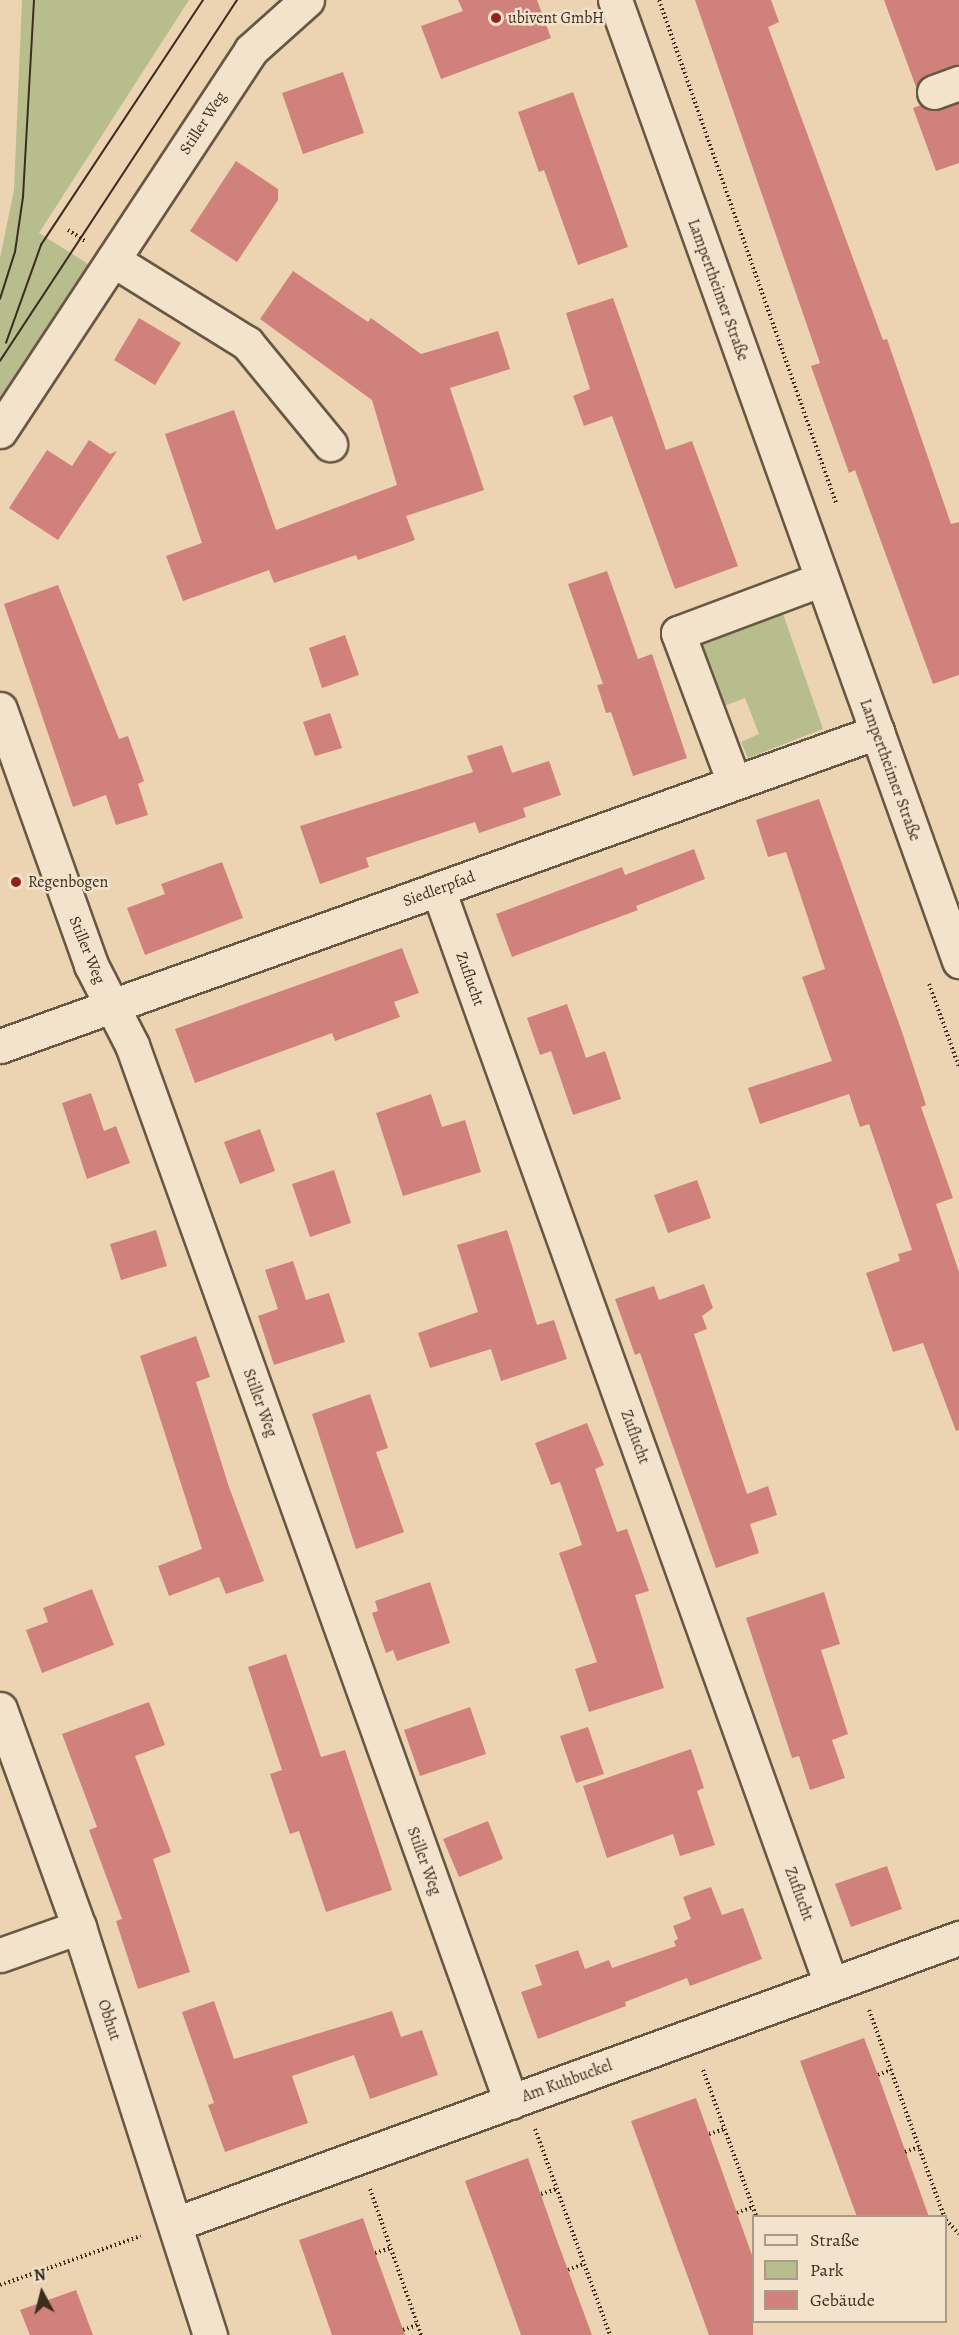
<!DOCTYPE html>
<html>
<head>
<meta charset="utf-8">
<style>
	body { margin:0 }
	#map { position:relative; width:959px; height:2335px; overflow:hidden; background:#ecd4b2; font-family:Alegreya,serif }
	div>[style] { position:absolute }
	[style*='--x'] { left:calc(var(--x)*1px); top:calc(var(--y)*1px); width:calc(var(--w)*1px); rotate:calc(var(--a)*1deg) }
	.green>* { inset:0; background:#b7bd8d }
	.building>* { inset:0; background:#d1817b }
	.path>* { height:4px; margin-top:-2px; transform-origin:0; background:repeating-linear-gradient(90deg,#3b2e1e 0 1.5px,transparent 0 4.5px) }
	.roads { filter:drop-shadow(2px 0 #675843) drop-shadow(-2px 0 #675843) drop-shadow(0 2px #675843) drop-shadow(0 -2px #675843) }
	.minor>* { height:33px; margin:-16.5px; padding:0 16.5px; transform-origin:16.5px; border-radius:16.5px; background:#f3e3cd }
	.tram>* { height:1.5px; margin:-0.75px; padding:0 0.75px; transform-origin:0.75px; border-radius:0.75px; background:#3b2e1e }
	.dots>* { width:16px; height:16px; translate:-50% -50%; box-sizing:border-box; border:3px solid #f3e3cd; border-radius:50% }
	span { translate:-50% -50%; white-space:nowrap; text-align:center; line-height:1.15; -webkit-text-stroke:5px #f3e3cd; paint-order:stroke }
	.poi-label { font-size:16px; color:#3b2e1e }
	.left { translate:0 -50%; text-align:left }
	.street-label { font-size:16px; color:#3b2e1e }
	.legend { position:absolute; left:752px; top:2215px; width:195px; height:108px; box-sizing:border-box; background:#f3e3cd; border:2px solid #a99b87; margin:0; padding:8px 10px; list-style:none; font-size:18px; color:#3b2e1e }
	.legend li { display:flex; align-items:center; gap:12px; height:30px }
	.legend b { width:30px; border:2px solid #a99b87 }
	.north { position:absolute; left:12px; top:2263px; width:60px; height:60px; -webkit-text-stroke:4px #f3e3cd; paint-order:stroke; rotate:353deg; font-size:16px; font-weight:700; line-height:24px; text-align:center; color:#3b2e1e }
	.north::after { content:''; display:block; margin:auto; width:21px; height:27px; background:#3b2e1e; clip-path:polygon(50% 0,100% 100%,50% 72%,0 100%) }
</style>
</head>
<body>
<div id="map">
	<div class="green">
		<div style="clip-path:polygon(22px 0,189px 0,39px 233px,96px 269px,0 415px,0 258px,14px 190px)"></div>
		<div style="clip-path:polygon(780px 605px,823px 729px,748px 758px,741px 742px,759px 734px,745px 698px,717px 709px,698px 648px,702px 637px)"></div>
	</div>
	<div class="building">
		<div style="clip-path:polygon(458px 0,537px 0,551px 38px,441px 79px,421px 26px,463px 11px)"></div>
		<div style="clip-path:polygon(695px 0,771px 0,779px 22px,768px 27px,883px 340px,887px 339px,951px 524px,959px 522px,959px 675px,933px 684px,855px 470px,849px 473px,811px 366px,820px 363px)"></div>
		<div style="clip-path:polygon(884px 0,959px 0,959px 65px,927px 75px,916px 87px)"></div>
		<div style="clip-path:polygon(343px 72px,364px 133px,303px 154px,282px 93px)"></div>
		<div style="clip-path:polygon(573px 92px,628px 247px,578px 265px,544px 170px,539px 172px,518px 112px)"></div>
		<div style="clip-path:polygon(959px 103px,959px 163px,936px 171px,913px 108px,921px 105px,940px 110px)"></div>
		<div style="clip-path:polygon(236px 161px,278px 189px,278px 200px,237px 262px,190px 231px)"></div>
		<div style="clip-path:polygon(293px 271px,368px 322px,371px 318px,421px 354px,498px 331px,510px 369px,450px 388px,484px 490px,406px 516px,415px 540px,358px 560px,356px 555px,274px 583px,269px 570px,183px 601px,166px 556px,202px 543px,165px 434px,234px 410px,276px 530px,397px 485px,372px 400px,260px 319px)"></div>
		<div style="clip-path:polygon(613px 298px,666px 450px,692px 441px,738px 566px,675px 589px,612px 416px,584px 426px,573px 396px,590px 389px,566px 313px)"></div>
		<div style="clip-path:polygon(139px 318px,181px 343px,155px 385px,114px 360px)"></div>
		<div style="clip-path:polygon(89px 440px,110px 454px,117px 451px,58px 540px,9px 508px,47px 450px,72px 466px)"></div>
		<div style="clip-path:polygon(607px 571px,638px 659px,652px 654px,687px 758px,633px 776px,611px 712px,606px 713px,597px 685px,603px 684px,568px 584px)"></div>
		<div style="clip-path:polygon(58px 585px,119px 739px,128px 736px,144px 781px,138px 784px,148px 815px,116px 825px,106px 795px,73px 807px,4px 604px)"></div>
		<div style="clip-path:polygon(345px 635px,359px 675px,322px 688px,309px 648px)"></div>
		<div style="clip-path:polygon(330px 713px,342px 748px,315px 756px,303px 722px)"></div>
		<div style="clip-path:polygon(502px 745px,512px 773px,549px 761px,561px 795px,523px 808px,526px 817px,479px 833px,475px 822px,366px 858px,369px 867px,320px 884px,300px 826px,473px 772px,467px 756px)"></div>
		<div style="clip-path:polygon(819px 799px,902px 1032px,926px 1105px,921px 1107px,953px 1198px,936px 1204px,959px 1272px,959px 1430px,956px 1431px,923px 1343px,893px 1352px,866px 1273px,900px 1261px,898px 1254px,912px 1250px,869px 1124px,860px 1127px,849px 1094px,760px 1124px,748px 1088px,832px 1061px,802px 977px,825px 969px,786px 852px,768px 857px,756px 820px)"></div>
		<div style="clip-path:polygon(694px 849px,705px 879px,636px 906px,638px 910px,512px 957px,496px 914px,622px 867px,625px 875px)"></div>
		<div style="clip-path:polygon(222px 862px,243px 918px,145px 955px,127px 908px,165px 894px,161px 884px)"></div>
		<div style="clip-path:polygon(402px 948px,419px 993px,394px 1002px,400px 1017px,335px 1041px,332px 1033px,195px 1083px,175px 1029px)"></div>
		<div style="clip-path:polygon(567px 1004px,586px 1058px,605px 1051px,621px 1099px,573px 1115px,551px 1051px,540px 1055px,527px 1018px)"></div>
		<div style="clip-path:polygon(91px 1093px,104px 1131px,116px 1126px,130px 1163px,87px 1179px,62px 1103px)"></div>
		<div style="clip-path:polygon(431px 1094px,442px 1127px,465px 1120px,481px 1172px,403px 1196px,376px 1113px)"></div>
		<div style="clip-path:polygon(260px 1129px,275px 1171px,240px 1184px,224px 1142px)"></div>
		<div style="clip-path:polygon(334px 1170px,351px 1223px,310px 1237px,292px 1184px)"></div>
		<div style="clip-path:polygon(697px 1180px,711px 1218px,668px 1233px,654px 1195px)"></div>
		<div style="clip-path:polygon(156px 1230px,167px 1266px,121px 1280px,110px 1244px)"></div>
		<div style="clip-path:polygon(507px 1230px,537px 1325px,554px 1320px,567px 1359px,501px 1381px,491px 1349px,430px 1368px,418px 1333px,478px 1312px,457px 1245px)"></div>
		<div style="clip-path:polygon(293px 1261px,306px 1300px,329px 1293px,345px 1342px,274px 1365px,258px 1316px,278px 1309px,265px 1270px)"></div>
		<div style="clip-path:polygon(704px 1284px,713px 1308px,702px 1316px,707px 1329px,694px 1334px,747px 1494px,768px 1486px,777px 1515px,750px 1524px,759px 1553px,716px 1568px,640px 1353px,635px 1355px,615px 1299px,654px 1286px,659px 1300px)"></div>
		<div style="clip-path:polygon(196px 1336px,210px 1377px,196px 1382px,229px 1487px,264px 1581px,226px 1594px,219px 1577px,169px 1596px,158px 1566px,202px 1549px,140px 1356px)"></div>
		<div style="clip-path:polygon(370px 1394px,388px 1448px,376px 1452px,404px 1532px,356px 1549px,312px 1414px)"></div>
		<div style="clip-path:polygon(587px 1423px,604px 1465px,595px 1469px,617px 1532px,627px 1529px,649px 1591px,635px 1595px,664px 1688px,589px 1712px,575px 1669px,597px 1662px,559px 1553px,582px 1545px,560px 1482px,551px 1485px,535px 1443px)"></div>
		<div style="clip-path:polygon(430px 1582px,450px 1643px,397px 1661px,393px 1650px,386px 1653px,372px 1613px,378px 1611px,375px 1601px)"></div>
		<div style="clip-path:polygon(92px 1589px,114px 1645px,42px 1673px,26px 1630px,48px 1622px,43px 1608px)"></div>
		<div style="clip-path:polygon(824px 1592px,840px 1644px,821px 1650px,848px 1734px,832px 1740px,845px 1778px,810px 1790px,799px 1756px,792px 1758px,746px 1618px)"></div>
		<div style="clip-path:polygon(286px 1654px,321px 1757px,345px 1750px,392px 1890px,326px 1912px,299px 1831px,290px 1834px,270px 1774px,282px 1770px,248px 1667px)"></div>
		<div style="clip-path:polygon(149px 1702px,165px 1745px,135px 1756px,171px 1852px,153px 1859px,190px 1972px,138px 1989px,116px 1921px,122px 1919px,89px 1830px,97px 1827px,62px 1734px)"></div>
		<div style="clip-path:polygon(470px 1707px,486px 1754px,420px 1776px,404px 1730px)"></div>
		<div style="clip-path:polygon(588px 1727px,604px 1774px,576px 1783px,560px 1736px)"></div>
		<div style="clip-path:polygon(691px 1749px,704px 1788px,697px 1791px,715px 1845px,680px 1856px,673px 1834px,607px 1858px,583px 1786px)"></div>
		<div style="clip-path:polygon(488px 1821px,503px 1859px,459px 1877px,443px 1839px)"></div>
		<div style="clip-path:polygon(887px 1866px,902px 1909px,851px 1927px,835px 1884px)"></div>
		<div style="clip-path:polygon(711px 1887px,722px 1915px,743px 1908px,762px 1959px,690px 1986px,687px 1978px,625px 2002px,626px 2006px,538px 2039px,521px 1992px,542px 1985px,535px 1965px,578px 1950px,585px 1969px,609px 1960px,612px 1968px,676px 1946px,674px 1941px,678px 1939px,673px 1926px,691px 1919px,683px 1897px)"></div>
		<div style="clip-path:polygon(214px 2001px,234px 2059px,392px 2011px,401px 2037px,422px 2030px,438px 2075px,370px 2099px,354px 2055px,292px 2076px,308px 2123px,225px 2152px,208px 2105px,214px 2103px,182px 2012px)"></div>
		<div style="clip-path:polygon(864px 2038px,878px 2075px,929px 2217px,857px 2217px,800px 2061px)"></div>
		<div style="clip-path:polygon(696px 2098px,753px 2258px,753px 2335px,709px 2335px,631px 2121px)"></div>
		<div style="clip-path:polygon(528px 2158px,555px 2235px,592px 2335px,521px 2335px,493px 2257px,465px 2181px)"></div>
		<div style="clip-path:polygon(363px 2218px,375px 2253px,405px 2335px,332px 2335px,299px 2240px)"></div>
		<div style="clip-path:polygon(76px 2290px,93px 2335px,30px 2335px,20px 2310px)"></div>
	</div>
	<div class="path">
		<div style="--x:659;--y:0;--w:533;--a:70.61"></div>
		<div style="--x:68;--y:230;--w:20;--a:33"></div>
		<div style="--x:929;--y:984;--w:88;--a:70.1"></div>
		<div style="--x:869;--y:2010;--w:219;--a:70"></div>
		<div style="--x:703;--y:2070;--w:155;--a:70"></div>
		<div style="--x:878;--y:2075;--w:14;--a:-21"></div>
		<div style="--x:535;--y:2129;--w:219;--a:70"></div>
		<div style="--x:709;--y:2134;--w:16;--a:-18"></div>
		<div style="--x:905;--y:2152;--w:15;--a:-20"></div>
		<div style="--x:370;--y:2189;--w:155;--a:70.7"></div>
		<div style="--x:541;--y:2194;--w:16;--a:-18"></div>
		<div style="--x:737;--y:2213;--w:17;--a:-21"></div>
		<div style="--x:946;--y:2220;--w:19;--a:47"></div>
		<div style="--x:375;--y:2253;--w:16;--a:-18"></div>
		<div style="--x:568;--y:2270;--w:17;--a:-21"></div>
		<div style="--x:0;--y:2285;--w:149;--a:-19.2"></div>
		<div style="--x:403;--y:2330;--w:15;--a:-20"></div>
	</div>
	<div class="roads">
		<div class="minor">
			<div style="--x:615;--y:0;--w:1021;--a:70.3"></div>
			<div style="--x:934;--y:92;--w:27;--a:-20"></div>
			<div style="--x:113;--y:260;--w:158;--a:31.8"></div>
			<div style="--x:247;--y:343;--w:131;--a:50.6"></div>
			<div style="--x:0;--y:431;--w:456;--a:-56.6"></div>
			<div style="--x:251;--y:50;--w:75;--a:-41.8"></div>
			<div style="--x:0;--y:709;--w:272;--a:70.4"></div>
			<div style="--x:91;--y:965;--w:90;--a:62.9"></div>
			<div style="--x:132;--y:1045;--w:1123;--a:70.27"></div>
			<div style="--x:733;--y:780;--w:157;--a:-110.5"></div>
			<div style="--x:678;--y:633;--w:152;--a:-20.5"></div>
			<div style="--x:438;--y:889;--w:1163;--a:70.26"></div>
			<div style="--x:0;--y:1046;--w:932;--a:-19.7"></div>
			<div style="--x:0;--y:1709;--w:232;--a:70.1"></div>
			<div style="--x:79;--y:1927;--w:429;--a:72.2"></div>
			<div style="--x:0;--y:1955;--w:84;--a:-19.5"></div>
			<div style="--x:175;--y:2224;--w:835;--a:-20.04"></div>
		</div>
	</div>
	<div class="tram">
		<div style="--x:0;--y:299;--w:49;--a:-72.3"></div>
		<div style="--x:15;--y:252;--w:56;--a:-81.7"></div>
		<div style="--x:23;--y:197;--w:197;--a:-86.8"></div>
		<div style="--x:6;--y:343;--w:104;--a:-70.3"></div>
		<div style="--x:41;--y:245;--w:294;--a:-56.5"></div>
		<div style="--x:0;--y:361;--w:432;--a:-56.7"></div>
	</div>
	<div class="dots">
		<div style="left:496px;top:18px;background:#8f2418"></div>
		<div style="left:16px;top:882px;background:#8f2418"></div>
	</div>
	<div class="poi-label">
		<span class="left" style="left:508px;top:18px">ubivent GmbH</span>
		<span class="left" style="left:28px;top:882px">Regenbogen</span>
	</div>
	<div class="street-label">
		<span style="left:203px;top:123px;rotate:-57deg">Stiller Weg</span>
		<span style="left:718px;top:290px;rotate:70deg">Lampertheimer Straße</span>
		<span style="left:890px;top:770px;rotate:70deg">Lampertheimer Straße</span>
		<span style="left:439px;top:889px;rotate:-20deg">Siedlerpfad</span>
		<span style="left:87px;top:950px;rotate:68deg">Stiller Weg</span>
		<span style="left:470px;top:979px;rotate:70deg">Zuflucht</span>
		<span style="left:260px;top:1403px;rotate:70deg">Stiller Weg</span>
		<span style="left:635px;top:1437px;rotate:70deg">Zuflucht</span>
		<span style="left:424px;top:1861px;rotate:70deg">Stiller Weg</span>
		<span style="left:799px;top:1894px;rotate:70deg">Zuflucht</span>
		<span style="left:109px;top:2020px;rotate:72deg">Obhut</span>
		<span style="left:567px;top:2081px;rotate:-20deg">Am Kuhbuckel</span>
	</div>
	<ul class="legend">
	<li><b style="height:8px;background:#f3e3cd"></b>Straße</li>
	<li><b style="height:16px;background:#b7bd8d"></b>Park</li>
	<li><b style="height:16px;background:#d1817b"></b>Gebäude</li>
	</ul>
	<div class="north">N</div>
</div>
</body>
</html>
